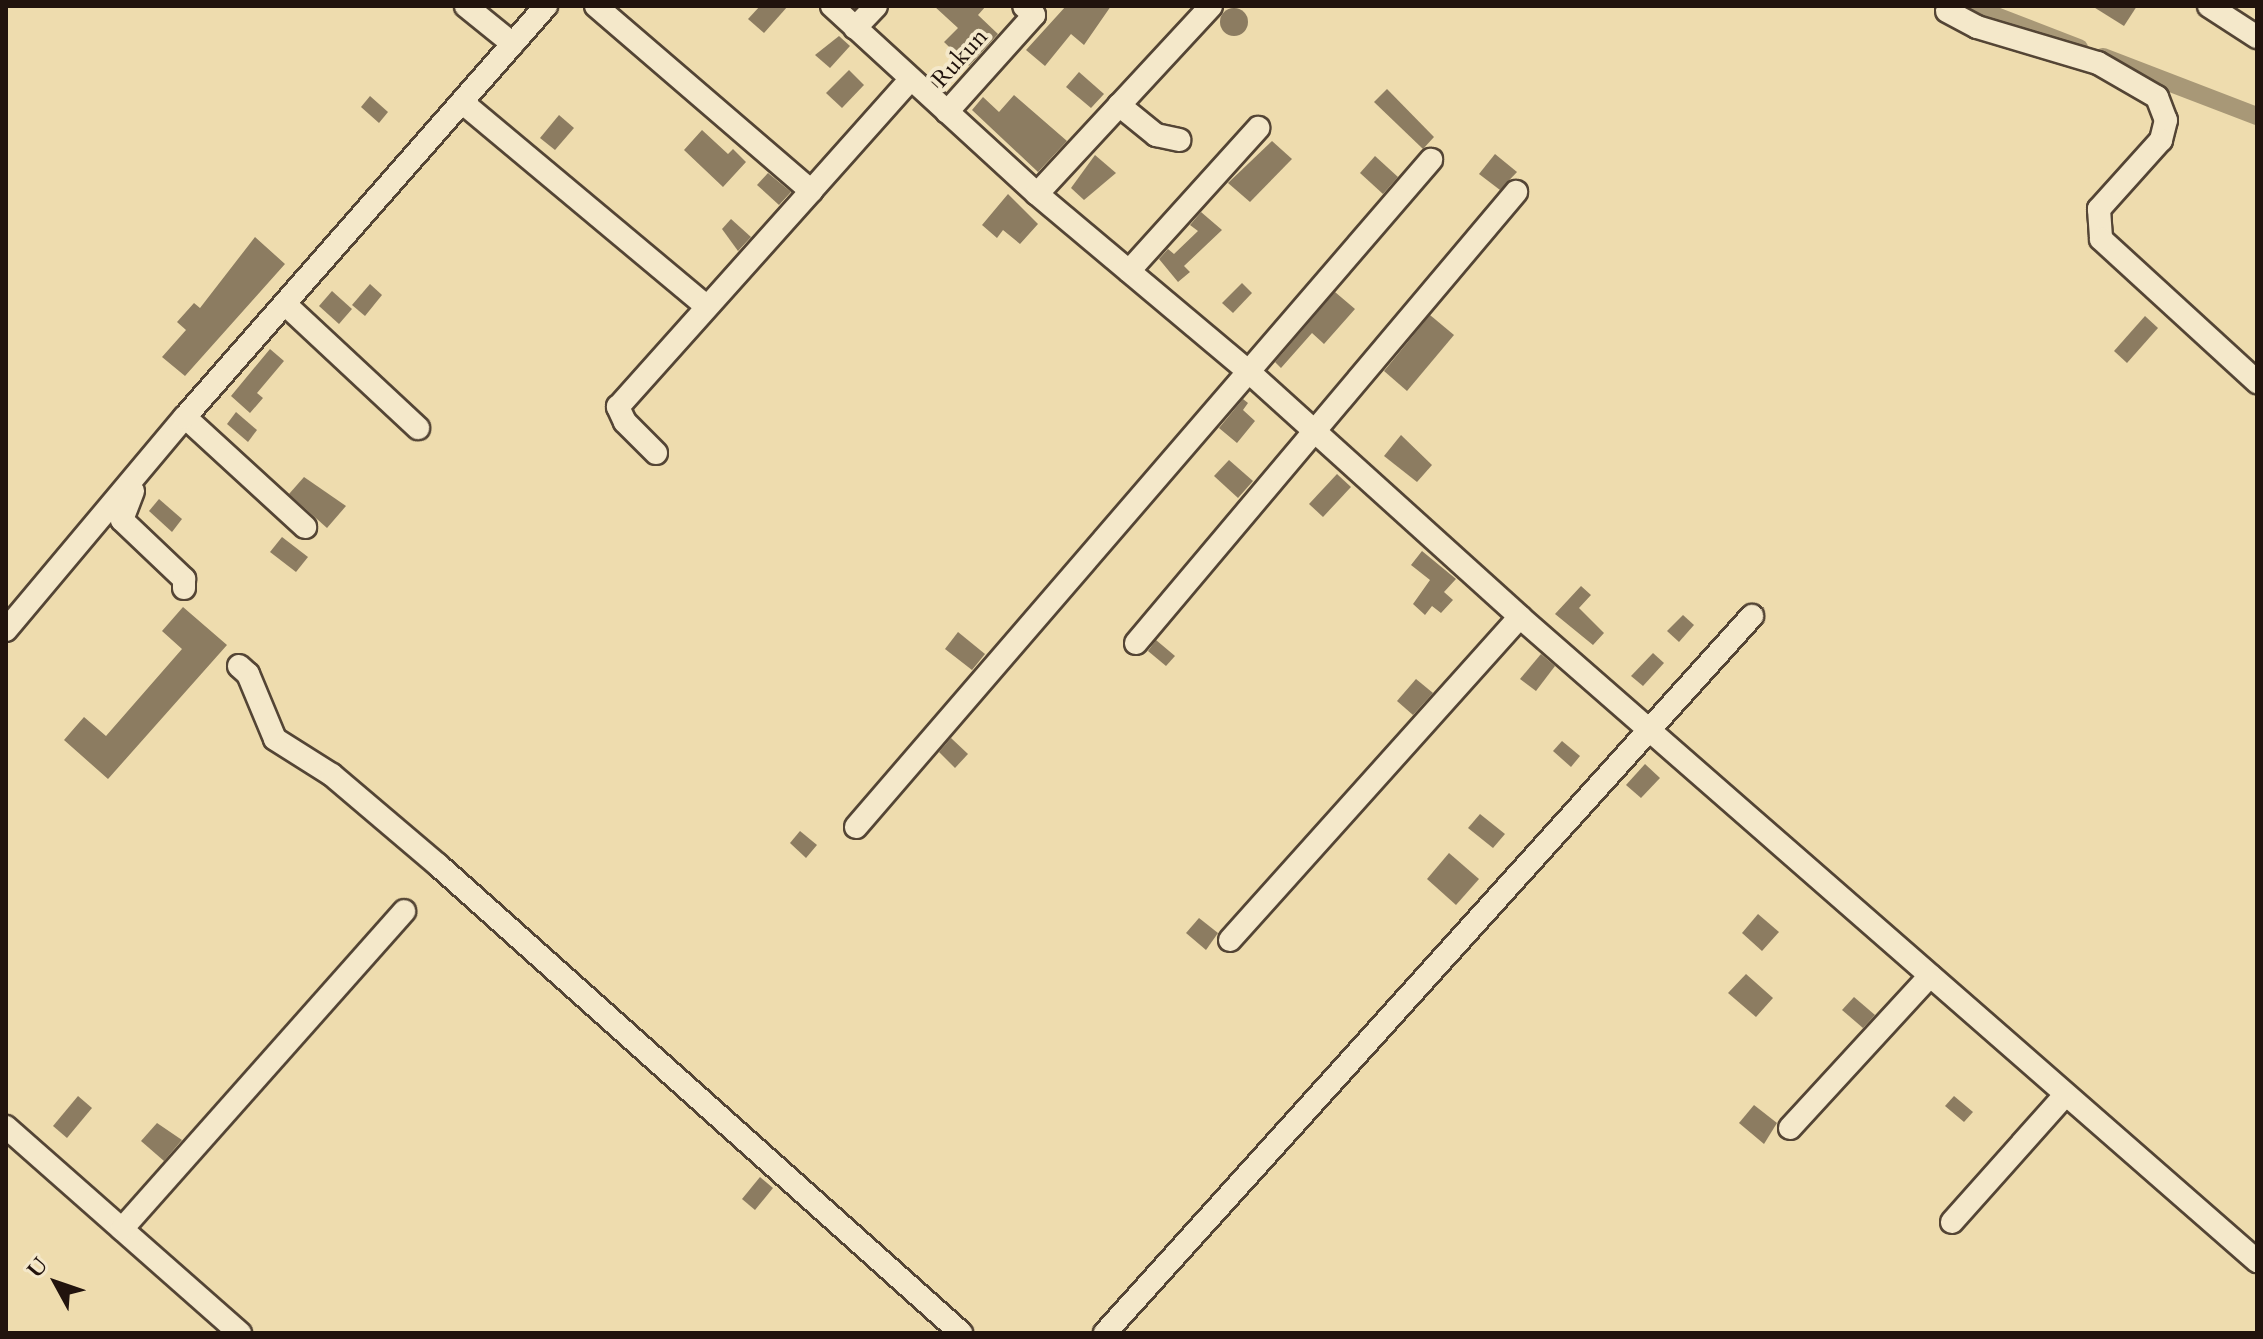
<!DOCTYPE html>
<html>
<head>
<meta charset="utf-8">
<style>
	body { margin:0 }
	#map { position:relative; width:2263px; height:1339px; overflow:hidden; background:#eedcae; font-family:Cardo,serif }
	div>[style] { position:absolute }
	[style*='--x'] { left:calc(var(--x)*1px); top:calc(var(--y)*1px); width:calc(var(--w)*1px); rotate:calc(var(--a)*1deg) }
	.canal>* { height:18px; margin:-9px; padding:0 9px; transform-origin:9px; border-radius:9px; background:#a89877 }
	.building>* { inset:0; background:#8c7c61 }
	.round { border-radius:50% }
	.roads { filter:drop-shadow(2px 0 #544535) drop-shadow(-2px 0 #544535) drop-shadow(0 2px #544535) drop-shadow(0 -2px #544535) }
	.minor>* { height:22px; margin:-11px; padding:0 11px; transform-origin:11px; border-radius:11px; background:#f4e8ca }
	span { translate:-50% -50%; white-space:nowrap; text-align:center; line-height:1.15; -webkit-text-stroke:8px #f4e8ca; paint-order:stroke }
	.street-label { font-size:24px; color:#21130d }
	.frame { position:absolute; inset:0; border:8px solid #21130d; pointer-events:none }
	.north { position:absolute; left:16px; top:1243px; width:80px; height:80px; -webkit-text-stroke:6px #f4e8ca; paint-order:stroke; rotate:310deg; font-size:22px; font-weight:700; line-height:32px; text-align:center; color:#21130d }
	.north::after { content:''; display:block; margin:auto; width:28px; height:36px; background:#21130d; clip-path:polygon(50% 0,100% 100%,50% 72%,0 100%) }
</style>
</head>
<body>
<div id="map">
	<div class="canal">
		<div style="--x:1970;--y:6;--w:117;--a:21.1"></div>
		<div style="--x:2103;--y:57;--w:165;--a:21"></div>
	</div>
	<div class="building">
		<div style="clip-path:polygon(760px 6px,788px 6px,764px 33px,748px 19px)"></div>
		<div style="clip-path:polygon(934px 6px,986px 6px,978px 15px,998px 34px,969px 66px,944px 42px,958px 28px)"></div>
		<div style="clip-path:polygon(1066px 6px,1111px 6px,1084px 45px,1071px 34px,1045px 66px,1026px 50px)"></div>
		<div style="clip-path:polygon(2092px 6px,2137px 6px,2124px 26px)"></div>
		<div class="round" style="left:1220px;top:8px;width:28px;height:28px"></div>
		<div style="clip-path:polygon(839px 36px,850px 46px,830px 68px,815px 55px)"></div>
		<div style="clip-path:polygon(849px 70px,864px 85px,842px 108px,826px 93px)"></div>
		<div style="clip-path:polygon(1079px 72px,1104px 94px,1091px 108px,1066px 87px)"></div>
		<div style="clip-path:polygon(1387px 89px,1434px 137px,1423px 149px,1374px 102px)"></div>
		<div style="clip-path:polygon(1014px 95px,1067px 141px,1038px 172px,972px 110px,983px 97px,999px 112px)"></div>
		<div style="clip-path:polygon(370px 96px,388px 112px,379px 123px,361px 107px)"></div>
		<div style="clip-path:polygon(559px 115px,574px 128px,555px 150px,540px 138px)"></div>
		<div style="clip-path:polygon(702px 130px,728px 154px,733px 149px,746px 162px,723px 187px,684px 150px)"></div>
		<div style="clip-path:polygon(1272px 141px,1292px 159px,1250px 202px,1228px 183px)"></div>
		<div style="clip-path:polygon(1495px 154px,1517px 172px,1500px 190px,1479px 174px)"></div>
		<div style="clip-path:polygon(1095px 155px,1116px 173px,1084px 200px,1071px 188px)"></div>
		<div style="clip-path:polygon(1375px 156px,1398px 177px,1383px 194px,1360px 173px)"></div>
		<div style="clip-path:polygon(768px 173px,791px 192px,779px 205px,757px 185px)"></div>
		<div style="clip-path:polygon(1008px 194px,1038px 224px,1020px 244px,1003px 230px,997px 238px,982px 225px)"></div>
		<div style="clip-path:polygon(1201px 212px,1222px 230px,1184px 266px,1190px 272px,1178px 282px,1159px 259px,1168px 249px,1174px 254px,1198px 231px,1190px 225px)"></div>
		<div style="clip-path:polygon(731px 219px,751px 237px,738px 251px,722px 229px)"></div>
		<div style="clip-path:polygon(255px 237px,285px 264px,185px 376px,162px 357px,186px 330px,177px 322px,194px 303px,200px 308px)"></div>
		<div style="clip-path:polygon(1242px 283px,1252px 293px,1233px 313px,1222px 303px)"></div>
		<div style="clip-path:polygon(370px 284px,382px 295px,365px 316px,352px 305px)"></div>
		<div style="clip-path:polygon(332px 291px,352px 309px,339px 324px,319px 306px)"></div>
		<div style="clip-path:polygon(1335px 292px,1355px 309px,1324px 344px,1312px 333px,1281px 368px,1275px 362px)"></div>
		<div style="clip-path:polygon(1430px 315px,1454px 335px,1407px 391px,1384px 371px)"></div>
		<div style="clip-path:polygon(2145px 316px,2158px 328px,2127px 363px,2114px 351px)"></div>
		<div style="clip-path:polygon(270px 349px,284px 361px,257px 393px,263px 398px,250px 413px,231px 396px)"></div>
		<div style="clip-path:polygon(1243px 399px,1248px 403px,1243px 410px,1255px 421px,1237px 443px,1219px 428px)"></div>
		<div style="clip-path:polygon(236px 412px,257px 430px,248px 442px,227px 424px)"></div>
		<div style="clip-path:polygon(1401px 435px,1432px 465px,1417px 482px,1384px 456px)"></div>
		<div style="clip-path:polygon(1229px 460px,1253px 481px,1238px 498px,1214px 476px)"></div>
		<div style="clip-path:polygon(1337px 474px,1351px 487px,1323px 517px,1309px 504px)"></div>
		<div style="clip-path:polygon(304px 477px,346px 506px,327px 528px,289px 494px)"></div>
		<div style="clip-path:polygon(159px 499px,182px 519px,172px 532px,149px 511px)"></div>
		<div style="clip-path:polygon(282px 537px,308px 557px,296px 572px,270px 552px)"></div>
		<div style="clip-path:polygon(1422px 551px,1456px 579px,1444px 592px,1453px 600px,1441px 613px,1432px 606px,1425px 615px,1413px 604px,1430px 580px,1411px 565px)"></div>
		<div style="clip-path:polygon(1581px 586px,1591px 595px,1579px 608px,1604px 633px,1593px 645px,1555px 614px)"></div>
		<div style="clip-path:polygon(183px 607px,227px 645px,108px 779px,64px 740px,84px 717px,106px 736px,182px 649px,162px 631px)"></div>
		<div style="clip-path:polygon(1683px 615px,1694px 625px,1679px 642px,1667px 631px)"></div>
		<div style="clip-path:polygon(958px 632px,985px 654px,972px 670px,945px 649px)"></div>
		<div style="clip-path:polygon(1156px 640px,1175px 656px,1166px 666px,1148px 651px)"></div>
		<div style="clip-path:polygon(1653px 653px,1664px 663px,1643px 686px,1631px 676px)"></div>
		<div style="clip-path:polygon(1541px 654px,1555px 666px,1536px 691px,1520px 679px)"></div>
		<div style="clip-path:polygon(1416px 679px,1433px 693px,1413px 715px,1397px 701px)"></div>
		<div style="clip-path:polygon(951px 738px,968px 754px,955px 768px,939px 752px)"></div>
		<div style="clip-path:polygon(1562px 741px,1580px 756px,1571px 767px,1553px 751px)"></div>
		<div style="clip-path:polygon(1645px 764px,1660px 778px,1641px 798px,1626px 785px)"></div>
		<div style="clip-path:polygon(1480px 814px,1505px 834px,1493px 848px,1468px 828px)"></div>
		<div style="clip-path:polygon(800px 831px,817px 845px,806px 858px,790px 843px)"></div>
		<div style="clip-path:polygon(1449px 853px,1479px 879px,1456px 905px,1427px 879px)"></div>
		<div style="clip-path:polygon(1758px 914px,1779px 932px,1762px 951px,1742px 933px)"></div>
		<div style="clip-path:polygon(1199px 918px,1218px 933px,1206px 950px,1186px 933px)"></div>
		<div style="clip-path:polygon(1746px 974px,1773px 998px,1756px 1017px,1728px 993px)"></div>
		<div style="clip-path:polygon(1854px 997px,1875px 1015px,1863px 1028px,1842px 1010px)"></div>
		<div style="clip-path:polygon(78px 1096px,92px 1108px,67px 1138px,53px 1126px)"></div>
		<div style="clip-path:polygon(1954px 1096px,1973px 1112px,1964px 1122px,1945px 1106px)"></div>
		<div style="clip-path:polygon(1754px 1105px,1777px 1123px,1764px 1144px,1739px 1123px)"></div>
		<div style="clip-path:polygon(157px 1123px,182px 1140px,164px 1161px,141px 1141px)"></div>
		<div style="clip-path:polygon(760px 1177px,773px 1188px,755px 1210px,742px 1199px)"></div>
	</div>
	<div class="roads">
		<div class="minor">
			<div style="--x:466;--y:6;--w:60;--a:39"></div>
			<div style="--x:596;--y:6;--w:284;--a:40.7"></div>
			<div style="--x:811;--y:191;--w:149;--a:-48.3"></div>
			<div style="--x:832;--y:6;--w:278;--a:42.5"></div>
			<div style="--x:1037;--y:194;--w:275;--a:40"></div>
			<div style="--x:1248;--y:371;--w:367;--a:42.1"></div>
			<div style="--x:1520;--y:617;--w:979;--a:41.15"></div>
			<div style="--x:2209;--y:6;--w:57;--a:32.9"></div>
			<div style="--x:1947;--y:11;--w:34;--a:28"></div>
			<div style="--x:1977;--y:27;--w:126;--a:16.6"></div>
			<div style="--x:2098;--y:63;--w:68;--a:30"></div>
			<div style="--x:2157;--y:97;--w:25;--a:69"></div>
			<div style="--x:2166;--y:120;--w:21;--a:104"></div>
			<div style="--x:2161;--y:140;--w:93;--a:131.9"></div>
			<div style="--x:2099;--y:209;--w:30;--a:86"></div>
			<div style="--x:2101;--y:239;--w:212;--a:42.5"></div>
			<div style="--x:855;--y:28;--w:30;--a:-46"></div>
			<div style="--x:462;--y:102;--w:319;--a:39.9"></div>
			<div style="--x:1119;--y:105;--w:48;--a:39"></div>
			<div style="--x:1156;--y:135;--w:24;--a:12"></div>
			<div style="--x:947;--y:112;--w:130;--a:-48.1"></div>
			<div style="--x:1034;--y:15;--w:13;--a:-138"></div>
			<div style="--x:1037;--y:194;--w:256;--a:-47.2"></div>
			<div style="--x:1129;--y:271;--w:193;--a:-47.9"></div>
			<div style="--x:285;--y:304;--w:182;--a:43"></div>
			<div style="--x:185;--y:417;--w:163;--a:42.5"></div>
			<div style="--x:656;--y:453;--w:44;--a:-135"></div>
			<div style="--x:625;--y:422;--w:17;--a:-115"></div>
			<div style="--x:618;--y:407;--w:290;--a:-48.2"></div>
			<div style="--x:133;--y:491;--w:31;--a:111"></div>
			<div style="--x:122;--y:520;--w:86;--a:43.6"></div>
			<div style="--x:184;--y:579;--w:9;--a:90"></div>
			<div style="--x:6;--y:630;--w:278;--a:-50"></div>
			<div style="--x:185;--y:417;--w:547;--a:-48.71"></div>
			<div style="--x:1136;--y:643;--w:590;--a:-49.88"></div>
			<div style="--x:239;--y:666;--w:12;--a:42"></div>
			<div style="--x:248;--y:674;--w:70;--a:67.4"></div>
			<div style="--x:275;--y:739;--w:67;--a:32.3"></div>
			<div style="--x:332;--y:775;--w:139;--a:40.3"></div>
			<div style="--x:438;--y:865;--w:702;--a:41.82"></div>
			<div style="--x:856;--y:827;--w:881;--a:-49.24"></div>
			<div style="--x:1230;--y:940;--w:434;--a:-48.1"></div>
			<div style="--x:6;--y:1127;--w:312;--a:41.4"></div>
			<div style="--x:1790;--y:1128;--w:207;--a:-47.4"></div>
			<div style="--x:1952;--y:1222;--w:170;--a:-48.3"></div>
			<div style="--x:122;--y:1229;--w:425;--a:-48.4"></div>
			<div style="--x:1105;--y:1333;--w:966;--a:-47.94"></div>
		</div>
	</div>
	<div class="street-label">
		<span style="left:960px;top:58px;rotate:-48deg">Rukun</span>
	</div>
	<div class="frame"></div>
	<div class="north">U</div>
</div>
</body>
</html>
